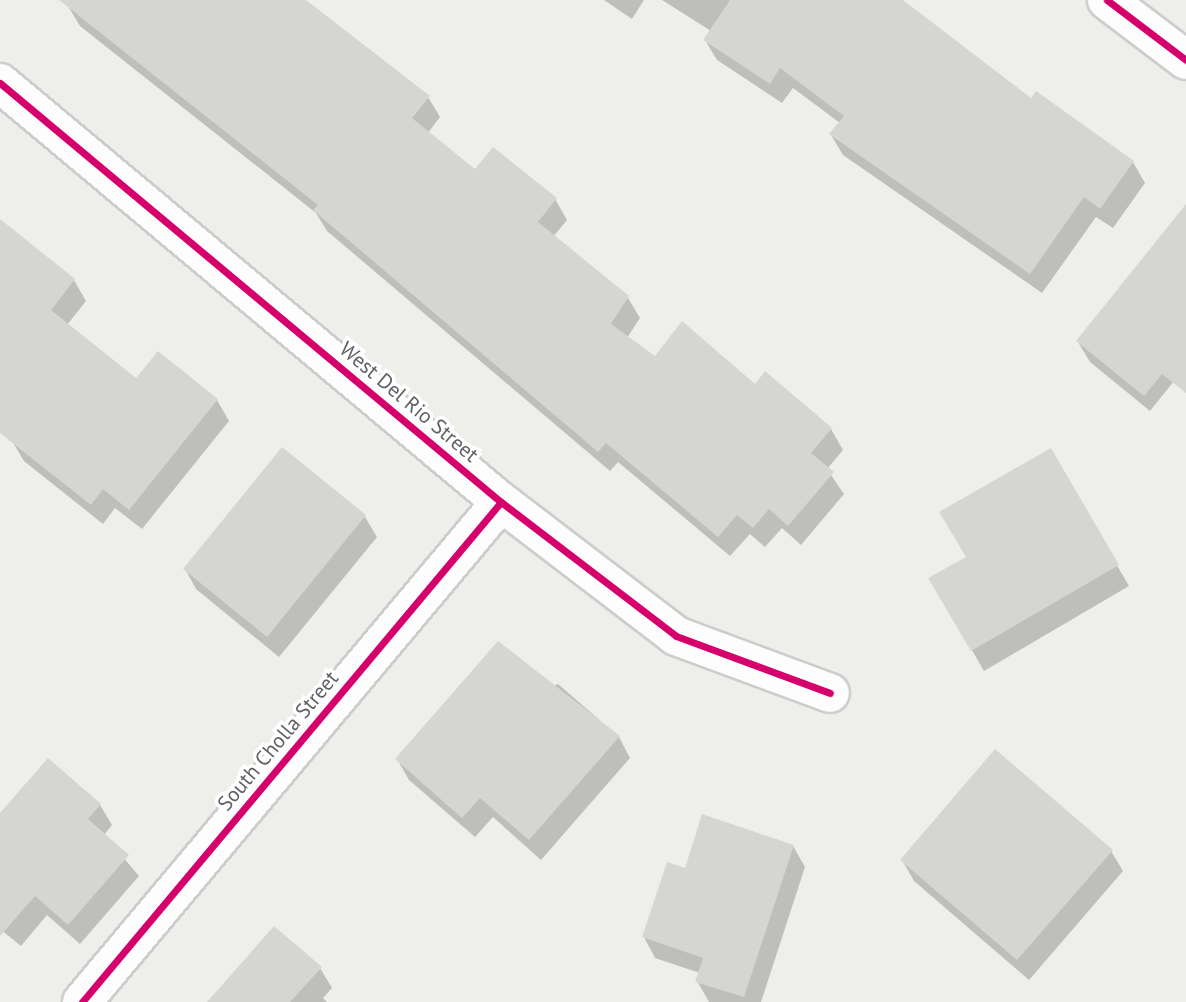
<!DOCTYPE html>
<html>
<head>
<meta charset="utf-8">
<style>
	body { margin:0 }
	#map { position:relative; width:1186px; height:1002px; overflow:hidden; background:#eeefea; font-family:"PT Sans",sans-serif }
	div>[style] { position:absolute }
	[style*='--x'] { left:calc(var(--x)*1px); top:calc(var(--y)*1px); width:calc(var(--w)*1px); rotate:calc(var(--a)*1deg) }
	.shadow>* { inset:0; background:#0003 }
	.building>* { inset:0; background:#d5d6d3 }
	.roads { filter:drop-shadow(2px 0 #cccdcc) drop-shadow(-2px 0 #cccdcc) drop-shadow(0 2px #cccdcc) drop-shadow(0 -2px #cccdcc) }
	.street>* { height:38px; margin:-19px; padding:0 19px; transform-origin:19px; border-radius:19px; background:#fcfdfc }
	.cycleway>* { height:7px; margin:-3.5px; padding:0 3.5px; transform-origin:3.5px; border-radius:3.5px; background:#d6006c }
	span { translate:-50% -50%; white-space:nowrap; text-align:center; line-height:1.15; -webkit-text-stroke:7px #fff; paint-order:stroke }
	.street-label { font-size:21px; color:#606167 }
</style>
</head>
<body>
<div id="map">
	<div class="shadow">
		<div style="clip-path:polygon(73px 0,301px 0,428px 97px,440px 117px,428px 133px,475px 171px,555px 199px,567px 220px,553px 237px,628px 298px,640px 318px,627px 338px,655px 358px,755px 386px,831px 429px,843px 450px,827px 469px,844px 494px,801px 545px,782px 528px,765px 547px,750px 534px,730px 556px,618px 462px,610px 471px,327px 231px,316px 213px,80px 26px,68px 6px)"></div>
		<div style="clip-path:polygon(604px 0,644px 0,632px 19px)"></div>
		<div style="clip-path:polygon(662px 0,899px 0,1032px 100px,1133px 162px,1145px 183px,1113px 228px,1096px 217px,1042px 293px,843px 155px,831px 135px,840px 123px,793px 88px,782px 103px,717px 60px,705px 40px,711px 31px)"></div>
		<div style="clip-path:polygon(0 222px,74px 280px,86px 301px,67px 325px,137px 380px,158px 353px,217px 400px,229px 421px,142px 529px,115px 508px,103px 524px,24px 461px,12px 441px,0 406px)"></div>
		<div style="clip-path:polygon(1186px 233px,1186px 366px,1150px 411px,1090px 362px,1078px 342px)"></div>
		<div style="clip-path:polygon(283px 450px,365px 517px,377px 537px,279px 657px,196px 589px,185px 569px)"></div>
		<div style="clip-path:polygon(1050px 450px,1129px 586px,984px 671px,931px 579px,968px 557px)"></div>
		<div style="clip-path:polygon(558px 684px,619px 737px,630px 758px,541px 860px,493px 817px,475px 837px,409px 780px,397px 759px)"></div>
		<div style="clip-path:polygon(100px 805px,112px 825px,104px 835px,139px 876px,80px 944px,47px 915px,21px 946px,0 929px,0 816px)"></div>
		<div style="clip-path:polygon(793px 846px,805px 867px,761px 1002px,709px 1002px,697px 981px,700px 973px,655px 958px,644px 937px,686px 870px)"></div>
		<div style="clip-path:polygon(1111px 851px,1123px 871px,1029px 980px,914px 881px,902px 860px)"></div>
		<div style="clip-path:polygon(320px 968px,332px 988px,323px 998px,327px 1002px,210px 1002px)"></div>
	</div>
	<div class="building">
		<div style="clip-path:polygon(59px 0,306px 0,430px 96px,412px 118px,475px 169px,493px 147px,557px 198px,538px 222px,629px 296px,611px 324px,655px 356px,682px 321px,755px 384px,765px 371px,832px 428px,811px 453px,834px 472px,788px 526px,769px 509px,753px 528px,737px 515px,718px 537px,606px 443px,598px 452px,313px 210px,318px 205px)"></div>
		<div style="clip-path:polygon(730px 0,903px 0,1031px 98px,1036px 91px,1134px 161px,1100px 209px,1084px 197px,1030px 274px,829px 134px,844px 116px,780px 68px,770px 84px,703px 40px)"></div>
		<div style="clip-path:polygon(1186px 204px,1186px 393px,1162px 374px,1144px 396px,1076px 341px)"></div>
		<div style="clip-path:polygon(0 219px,75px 279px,51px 310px,136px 378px,158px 351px,218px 399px,129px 510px,103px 489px,91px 505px,0 433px)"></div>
		<div style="clip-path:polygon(282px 447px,366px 515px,267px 637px,183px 569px)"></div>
		<div style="clip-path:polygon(1051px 448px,1119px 565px,971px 651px,928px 578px,966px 557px,939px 512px)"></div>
		<div style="clip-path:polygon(498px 641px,620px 736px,529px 840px,480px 798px,462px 818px,395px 759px)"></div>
		<div style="clip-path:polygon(995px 749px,1113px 850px,1017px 960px,900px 860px)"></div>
		<div style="clip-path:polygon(48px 758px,101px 804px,88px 819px,129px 855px,68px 925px,35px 896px,0 936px,0 813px)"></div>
		<div style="clip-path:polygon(702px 814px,794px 845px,744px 997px,695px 982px,703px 958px,642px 937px,667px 862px,685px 868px)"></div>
		<div style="clip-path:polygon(274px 926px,322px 967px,290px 1002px,207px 1002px)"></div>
	</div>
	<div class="roads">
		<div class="street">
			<div style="--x:1107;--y:0;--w:99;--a:37.2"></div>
			<div style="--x:0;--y:83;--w:653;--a:39.91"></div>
			<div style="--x:501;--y:502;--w:220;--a:37.4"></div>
			<div style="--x:676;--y:636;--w:164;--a:20.3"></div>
			<div style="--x:82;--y:1002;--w:652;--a:-50.04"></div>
		</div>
	</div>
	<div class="cycleway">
		<div style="--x:1107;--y:0;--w:99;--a:37.2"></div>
		<div style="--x:0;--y:83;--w:653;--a:39.91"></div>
		<div style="--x:501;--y:502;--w:220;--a:37.4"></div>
		<div style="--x:676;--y:636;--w:164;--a:20.3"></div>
		<div style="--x:82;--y:1002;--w:652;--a:-50.04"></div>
	</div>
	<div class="street-label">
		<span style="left:409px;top:402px;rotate:40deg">West Del Rio Street</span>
		<span style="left:278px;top:741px;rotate:-50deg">South Cholla Street</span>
	</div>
</div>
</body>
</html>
